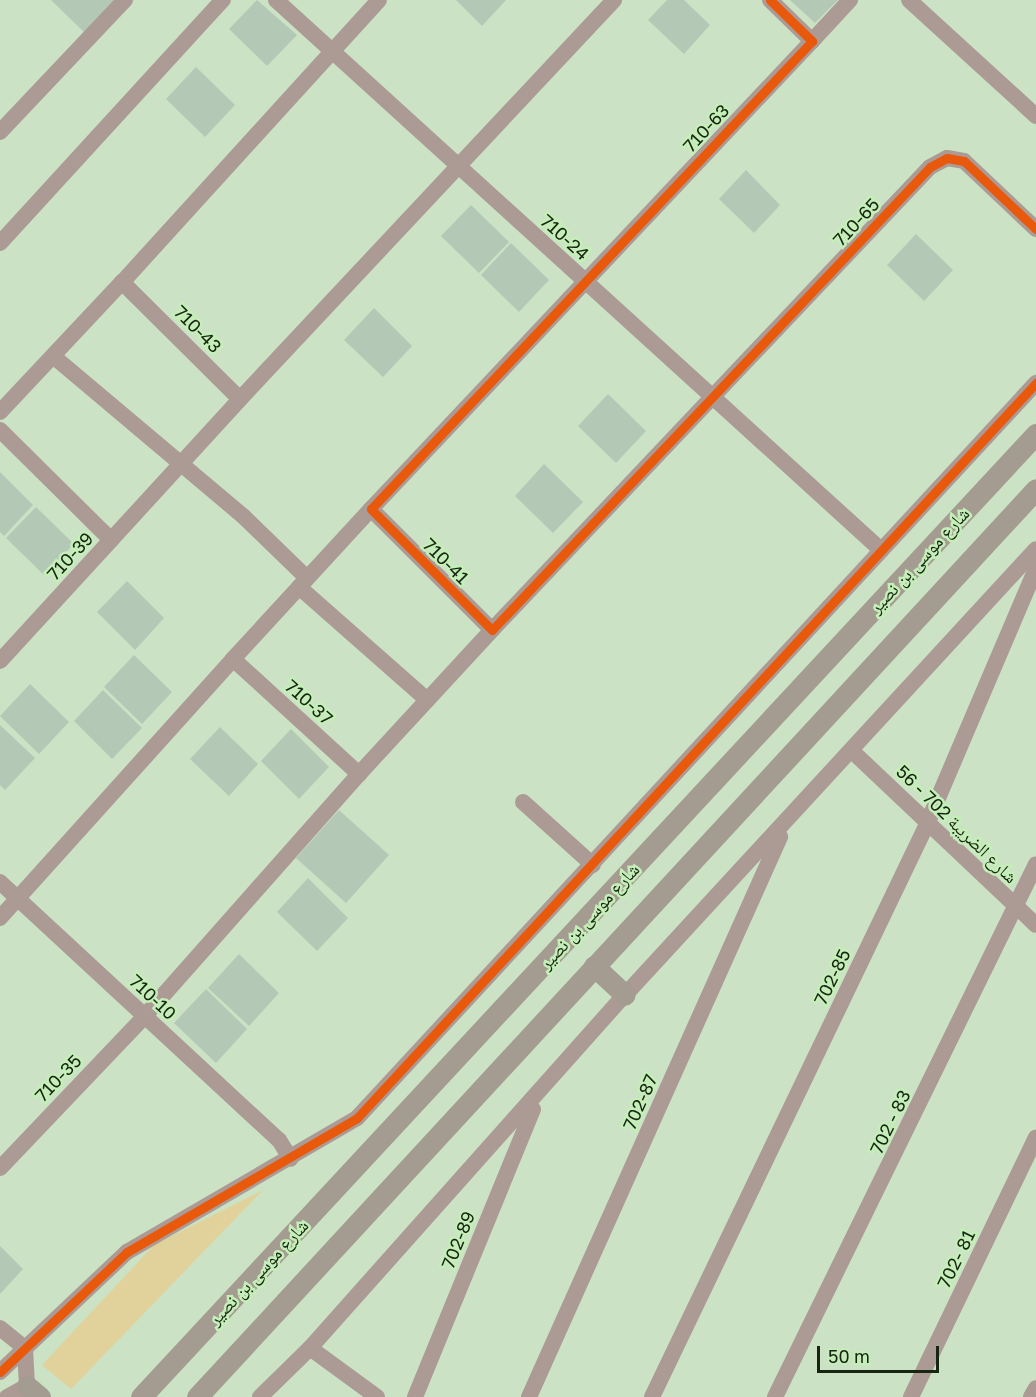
<!DOCTYPE html>
<html>
<head>
<meta charset="utf-8">
<style>
	body { margin:0 }
	#map { position:relative; width:1036px; height:1397px; overflow:hidden; background:#cbe2c5; font-family:"Golos Text","Noto Naskh Arabic",sans-serif }
	div>[style] { position:absolute }
	[style*='--x'] { left:calc(var(--x)*1px); top:calc(var(--y)*1px); width:calc(var(--w)*1px); rotate:calc(var(--a)*1deg) }
	.green>* { inset:0; background:#e1d29b }
	.building>* { inset:0; background:#b3c9b5 }
	.minor>* { height:16px; margin:-8px; padding:0 8px; transform-origin:8px; border-radius:8px; background:#ac9a95 }
	.major>* { height:21px; margin:-10.5px; padding:0 10.5px; transform-origin:10.5px; border-radius:10.5px; background:#a49b91 }
	.cycleway>* { height:9px; margin:-4.5px; padding:0 4.5px; transform-origin:4.5px; border-radius:4.5px; background:#e8590c }
	span { translate:-50% -50%; white-space:nowrap; text-align:center; line-height:1.15; -webkit-text-stroke:5px #c5eeb9; paint-order:stroke }
	.street-label { font-size:18px; color:#172612 }
	.scale { position:absolute; left:817px; top:1346px; width:122px; height:27px; box-sizing:border-box; border:3px solid #172612; border-top:0; padding-left:8px; font-size:18px; line-height:21px; white-space:nowrap; color:#172612; -webkit-text-stroke:4px #c5eeb9; paint-order:stroke }
</style>
</head>
<body>
<div id="map">
	<div class="green">
		<div style="clip-path:polygon(263px 1190px,71px 1389px,42px 1365px,154px 1245px)"></div>
	</div>
	<div class="building">
		<div style="clip-path:polygon(51px 0,113px 0,118px 5px,88px 36px)"></div>
		<div style="clip-path:polygon(257px 0,297px 35px,267px 66px,229px 29px)"></div>
		<div style="clip-path:polygon(456px 0,506px 0,482px 26px)"></div>
		<div style="clip-path:polygon(667px 0,684px 0,710px 25px,684px 54px,648px 20px)"></div>
		<div style="clip-path:polygon(790px 0,838px 0,815px 23px)"></div>
		<div style="clip-path:polygon(196px 67px,235px 105px,205px 137px,166px 99px)"></div>
		<div style="clip-path:polygon(746px 170px,780px 205px,754px 233px,719px 199px)"></div>
		<div style="clip-path:polygon(471px 205px,509px 242px,479px 273px,441px 236px)"></div>
		<div style="clip-path:polygon(916px 234px,953px 270px,924px 301px,887px 265px)"></div>
		<div style="clip-path:polygon(511px 243px,549px 280px,519px 312px,481px 275px)"></div>
		<div style="clip-path:polygon(374px 308px,412px 346px,383px 377px,344px 340px)"></div>
		<div style="clip-path:polygon(608px 394px,646px 431px,616px 463px,578px 426px)"></div>
		<div style="clip-path:polygon(544px 464px,583px 502px,553px 533px,515px 496px)"></div>
		<div style="clip-path:polygon(0 472px,33px 505px,4px 536px,0 532px)"></div>
		<div style="clip-path:polygon(36px 507px,74px 544px,44px 575px,6px 538px)"></div>
		<div style="clip-path:polygon(127px 581px,164px 618px,135px 650px,97px 612px)"></div>
		<div style="clip-path:polygon(134px 655px,172px 692px,142px 724px,104px 687px)"></div>
		<div style="clip-path:polygon(30px 684px,69px 722px,39px 754px,0 716px)"></div>
		<div style="clip-path:polygon(103px 690px,142px 728px,112px 759px,74px 721px)"></div>
		<div style="clip-path:polygon(0 725px,35px 758px,5px 790px,0 785px)"></div>
		<div style="clip-path:polygon(220px 727px,258px 764px,229px 796px,190px 759px)"></div>
		<div style="clip-path:polygon(291px 729px,329px 767px,299px 799px,261px 761px)"></div>
		<div style="clip-path:polygon(339px 810px,389px 855px,346px 903px,296px 858px)"></div>
		<div style="clip-path:polygon(308px 878px,348px 918px,317px 951px,277px 912px)"></div>
		<div style="clip-path:polygon(239px 954px,279px 993px,249px 1026px,208px 988px)"></div>
		<div style="clip-path:polygon(206px 989px,247px 1029px,216px 1063px,174px 1023px)"></div>
		<div style="clip-path:polygon(0 1246px,23px 1269px,0 1294px)"></div>
	</div>
	<div class="minor">
		<div style="--x:276;--y:0;--w:818;--a:42.27"></div>
		<div style="--x:379;--y:0;--w:382;--a:132.3"></div>
		<div style="--x:122;--y:282;--w:166;--a:44.8"></div>
		<div style="--x:240;--y:399;--w:547;--a:-46.85"></div>
		<div style="--x:770;--y:0;--w:59;--a:44.3"></div>
		<div style="--x:812;--y:41;--w:643;--a:133.3"></div>
		<div style="--x:371;--y:509;--w:171;--a:45"></div>
		<div style="--x:492;--y:630;--w:637;--a:-46.59"></div>
		<div style="--x:930;--y:167;--w:19;--a:-28"></div>
		<div style="--x:947;--y:158;--w:17;--a:10"></div>
		<div style="--x:964;--y:161;--w:99;--a:43.4"></div>
		<div style="--x:909;--y:0;--w:172;--a:42.4"></div>
		<div style="--x:812;--y:41;--w:56;--a:-47.2"></div>
		<div style="--x:0;--y:132;--w:182;--a:-46.6"></div>
		<div style="--x:0;--y:243;--w:330;--a:-47.5"></div>
		<div style="--x:53;--y:356;--w:250;--a:40.1"></div>
		<div style="--x:244;--y:517;--w:88;--a:44.1"></div>
		<div style="--x:0;--y:412;--w:178;--a:-46.8"></div>
		<div style="--x:0;--y:430;--w:156;--a:44.7"></div>
		<div style="--x:111;--y:540;--w:164;--a:132.5"></div>
		<div style="--x:111;--y:540;--w:191;--a:-47.5"></div>
		<div style="--x:299;--y:587;--w:171;--a:41.4"></div>
		<div style="--x:233;--y:659;--w:204;--a:-47.4"></div>
		<div style="--x:852;--y:751;--w:253;--a:43.4"></div>
		<div style="--x:359;--y:774;--w:196;--a:-47.3"></div>
		<div style="--x:523;--y:802;--w:94;--a:42"></div>
		<div style="--x:0;--y:882;--w:380;--a:42.8"></div>
		<div style="--x:279;--y:1140;--w:22;--a:58"></div>
		<div style="--x:0;--y:918;--w:348;--a:-48"></div>
		<div style="--x:233;--y:659;--w:171;--a:42.4"></div>
		<div style="--x:359;--y:774;--w:323;--a:131.5"></div>
		<div style="--x:145;--y:1016;--w:210;--a:133.6"></div>
		<div style="--x:0;--y:1328;--w:32;--a:39"></div>
		<div style="--x:25;--y:1348;--w:38;--a:87"></div>
		<div style="--x:27;--y:1386;--w:23;--a:151"></div>
		<div style="--x:310;--y:1348;--w:83;--a:36.2"></div>
		<div style="--x:0;--y:1372;--w:175;--a:-43.4"></div>
		<div style="--x:127;--y:1252;--w:266;--a:-30.2"></div>
		<div style="--x:357;--y:1118;--w:1001;--a:-47.27"></div>
		<div style="--x:260;--y:1397;--w:70;--a:-44.4"></div>
		<div style="--x:310;--y:1348;--w:473;--a:-48.3"></div>
		<div style="--x:625;--y:995;--w:606;--a:-47.34"></div>
		<div style="--x:415;--y:1397;--w:311;--a:-67.7"></div>
		<div style="--x:529;--y:1397;--w:614;--a:-65.86"></div>
		<div style="--x:652;--y:1397;--w:636;--a:-64.36"></div>
		<div style="--x:927;--y:824;--w:278;--a:-66.9"></div>
		<div style="--x:775;--y:1397;--w:593;--a:-63.91"></div>
		<div style="--x:911;--y:1397;--w:288;--a:-64.3"></div>
		<div style="--x:1031;--y:1397;--w:10;--a:-61"></div>
	</div>
	<div class="major">
		<div style="--x:594;--y:966;--w:42;--a:43.1"></div>
		<div style="--x:27;--y:1386;--w:17;--a:40"></div>
		<div style="--x:141;--y:1397;--w:1315;--a:-47.1"></div>
		<div style="--x:197;--y:1397;--w:1236;--a:-47.26"></div>
	</div>
	<div class="cycleway">
		<div style="--x:770;--y:0;--w:59;--a:44.3"></div>
		<div style="--x:812;--y:41;--w:643;--a:133.3"></div>
		<div style="--x:371;--y:509;--w:171;--a:45"></div>
		<div style="--x:492;--y:630;--w:637;--a:-46.59"></div>
		<div style="--x:930;--y:167;--w:19;--a:-28"></div>
		<div style="--x:947;--y:158;--w:17;--a:10"></div>
		<div style="--x:964;--y:161;--w:99;--a:43.4"></div>
		<div style="--x:0;--y:1372;--w:175;--a:-43.4"></div>
		<div style="--x:127;--y:1252;--w:266;--a:-30.2"></div>
		<div style="--x:357;--y:1118;--w:1001;--a:-47.27"></div>
	</div>
	<div class="street-label">
		<span style="left:706px;top:128px;rotate:-47deg">710-63</span>
		<span style="left:856px;top:222px;rotate:-47deg">710-65</span>
		<span style="left:565px;top:237px;rotate:42deg">710-24</span>
		<span style="left:198px;top:329px;rotate:45deg">710-43</span>
		<span style="left:70px;top:556px;rotate:-47deg">710-39</span>
		<span style="left:919px;top:560px;rotate:-47deg">شارع موسى بن نصير</span>
		<span style="left:446px;top:561px;rotate:45deg">710-41</span>
		<span style="left:309px;top:702px;rotate:42deg">710-37</span>
		<span style="left:957px;top:824px;rotate:44deg">شارع الضريبة 702 - 56</span>
		<span style="left:589px;top:916px;rotate:-47deg">شارع موسى بن نصير</span>
		<span style="left:832px;top:977px;rotate:-64deg">702-85</span>
		<span style="left:153px;top:997px;rotate:43deg">710-10</span>
		<span style="left:58px;top:1078px;rotate:-46deg">710-35</span>
		<span style="left:640px;top:1102px;rotate:-66deg">702-87</span>
		<span style="left:890px;top:1122px;rotate:-64deg">702 - 83</span>
		<span style="left:458px;top:1240px;rotate:-68deg">702-89</span>
		<span style="left:956px;top:1259px;rotate:-64deg">702- 81</span>
		<span style="left:258px;top:1272px;rotate:-47deg">شارع موسى بن نصير</span>
	</div>
	<div class="scale">50 m</div>
</div>
</body>
</html>
